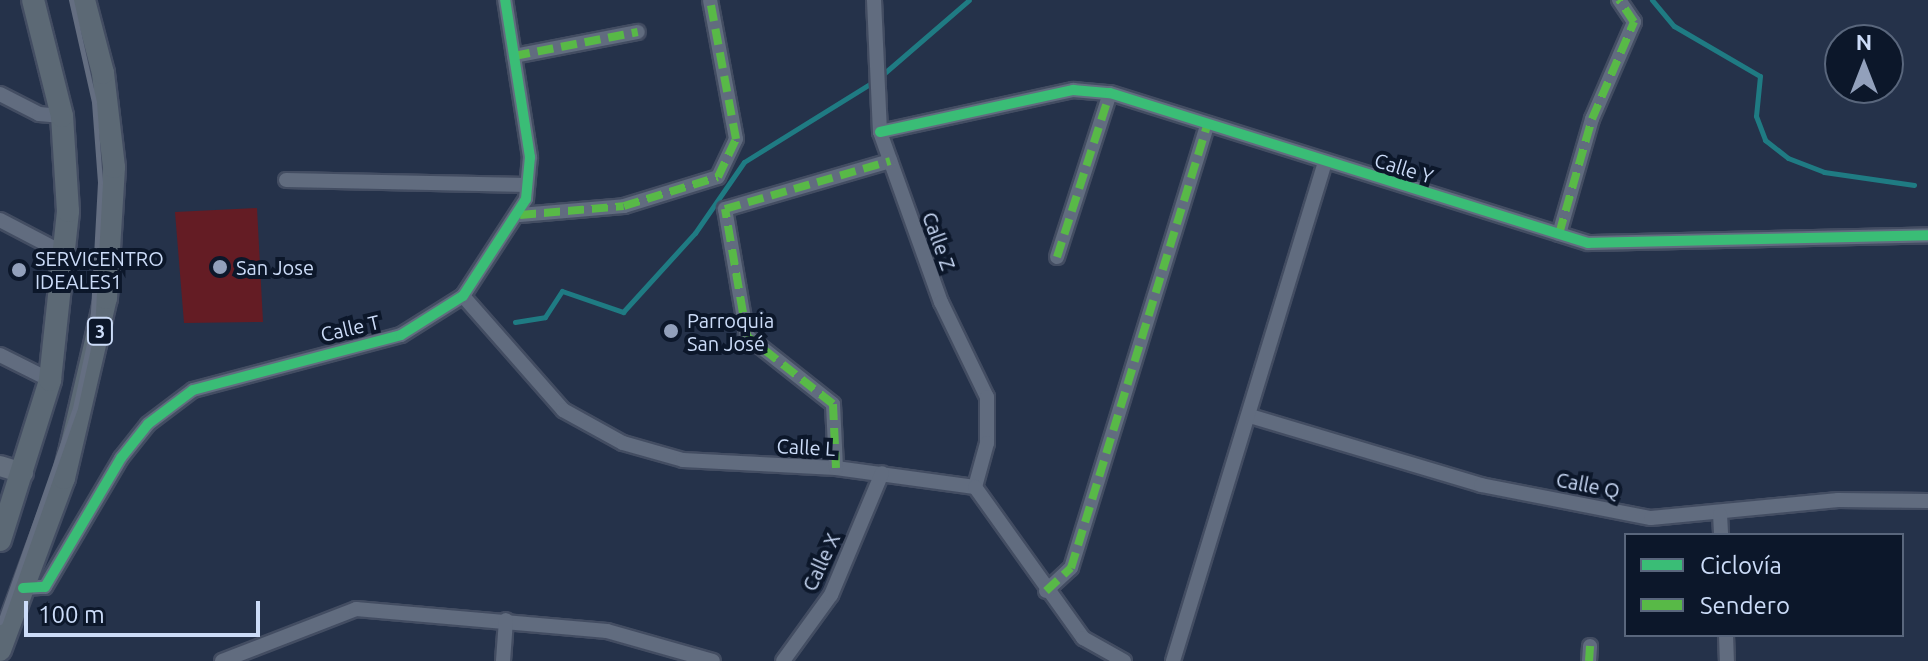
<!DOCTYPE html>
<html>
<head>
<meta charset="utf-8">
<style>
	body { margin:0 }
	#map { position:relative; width:1928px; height:661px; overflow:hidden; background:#25324a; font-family:Ubuntu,sans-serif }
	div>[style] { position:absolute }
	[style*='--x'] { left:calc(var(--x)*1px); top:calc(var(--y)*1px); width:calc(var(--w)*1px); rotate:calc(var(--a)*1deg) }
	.green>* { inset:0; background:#641c24 }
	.stream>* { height:5px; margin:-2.5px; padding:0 2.5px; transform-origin:2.5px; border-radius:2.5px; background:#1f7b83 }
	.roads { filter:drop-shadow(2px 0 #434d62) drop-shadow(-2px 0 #434d62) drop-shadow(0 2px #434d62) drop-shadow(0 -2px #434d62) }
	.street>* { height:14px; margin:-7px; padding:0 7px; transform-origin:7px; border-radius:7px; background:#616c7f }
	.secondary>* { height:20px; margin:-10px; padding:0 10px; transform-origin:10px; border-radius:10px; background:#646f7e }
	.primary>* { height:22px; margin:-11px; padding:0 11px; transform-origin:11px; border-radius:11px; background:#5c6975 }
	.rail>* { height:5px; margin:-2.5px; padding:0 2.5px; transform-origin:2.5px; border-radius:2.5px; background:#646e81 }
	.quiet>* { height:8px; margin-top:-4px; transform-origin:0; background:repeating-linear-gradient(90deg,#58b947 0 16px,transparent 0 24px) }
	.cycleway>* { height:10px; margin:-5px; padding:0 5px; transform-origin:5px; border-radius:5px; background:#3abd76 }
	.dots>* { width:22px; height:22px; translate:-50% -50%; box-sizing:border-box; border:4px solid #0c172a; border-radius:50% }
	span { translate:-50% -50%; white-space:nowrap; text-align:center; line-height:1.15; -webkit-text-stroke:8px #0c172a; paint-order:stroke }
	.shield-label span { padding:2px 6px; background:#0c172a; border:2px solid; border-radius:6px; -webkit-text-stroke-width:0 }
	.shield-label { font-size:18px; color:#ccdcf8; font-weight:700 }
	.street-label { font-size:20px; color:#ccdcf8 }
	.poi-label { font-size:20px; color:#ccdcf8 }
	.left { translate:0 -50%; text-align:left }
	.legend { position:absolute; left:1624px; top:533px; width:280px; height:104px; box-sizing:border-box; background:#0c172a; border:2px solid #59667c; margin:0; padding:10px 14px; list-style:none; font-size:24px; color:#ccdcf8 }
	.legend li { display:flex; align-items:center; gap:16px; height:40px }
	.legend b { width:40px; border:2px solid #59667c }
	.north { position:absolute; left:1824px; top:24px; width:80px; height:80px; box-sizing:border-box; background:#0c172a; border:2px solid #59667c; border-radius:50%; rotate:0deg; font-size:22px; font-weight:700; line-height:32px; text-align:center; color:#ccdcf8 }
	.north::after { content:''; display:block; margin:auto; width:28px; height:36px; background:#92a0bb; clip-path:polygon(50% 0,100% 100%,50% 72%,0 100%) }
	.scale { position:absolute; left:24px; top:601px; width:236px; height:36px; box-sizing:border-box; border:4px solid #ccdcf8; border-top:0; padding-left:10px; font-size:24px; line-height:28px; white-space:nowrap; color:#ccdcf8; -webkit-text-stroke:6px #0c172a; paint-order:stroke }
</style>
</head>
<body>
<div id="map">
	<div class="green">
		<div style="clip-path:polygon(257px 208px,263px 322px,184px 323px,175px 212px)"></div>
	</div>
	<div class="stream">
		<div style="--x:1652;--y:0;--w:34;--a:50"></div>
		<div style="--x:1674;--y:26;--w:99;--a:30.2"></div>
		<div style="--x:1760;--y:76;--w:40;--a:95.7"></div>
		<div style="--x:1756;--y:116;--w:26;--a:69"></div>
		<div style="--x:1765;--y:140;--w:29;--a:38"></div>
		<div style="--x:1788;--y:158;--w:39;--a:21"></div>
		<div style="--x:1824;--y:172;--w:91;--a:8.2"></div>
		<div style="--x:881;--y:76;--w:116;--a:-40.8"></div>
		<div style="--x:515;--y:322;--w:30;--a:-9"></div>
		<div style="--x:545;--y:317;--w:31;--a:-57"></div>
		<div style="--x:562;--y:291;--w:65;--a:19"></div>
		<div style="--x:623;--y:312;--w:107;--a:-47.7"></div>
		<div style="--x:695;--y:233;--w:86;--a:-55.4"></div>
		<div style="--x:744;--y:162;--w:152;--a:-31.8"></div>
	</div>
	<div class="roads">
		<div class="street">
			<div style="--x:874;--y:0;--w:132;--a:87.4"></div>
			<div style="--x:880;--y:132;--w:181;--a:70.3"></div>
			<div style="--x:941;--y:302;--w:106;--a:64.2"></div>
			<div style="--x:987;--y:397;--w:46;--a:90"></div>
			<div style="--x:987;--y:443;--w:46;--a:105.3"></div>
			<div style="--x:514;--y:56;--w:126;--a:-11"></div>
			<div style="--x:0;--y:94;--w:44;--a:27.1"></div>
			<div style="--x:39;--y:114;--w:23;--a:5"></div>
			<div style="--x:880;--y:132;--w:198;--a:-12.3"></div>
			<div style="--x:1073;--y:90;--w:37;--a:5"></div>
			<div style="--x:1110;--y:93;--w:501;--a:17.42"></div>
			<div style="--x:1588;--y:243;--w:340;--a:-1.3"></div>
			<div style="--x:286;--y:180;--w:241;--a:1.2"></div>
			<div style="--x:520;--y:215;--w:104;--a:-4.9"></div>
			<div style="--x:624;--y:206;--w:98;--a:-17.1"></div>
			<div style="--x:718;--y:177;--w:42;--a:-64.7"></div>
			<div style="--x:736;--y:139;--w:141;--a:-100.6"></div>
			<div style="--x:0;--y:220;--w:73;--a:27.6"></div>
			<div style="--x:1559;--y:234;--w:120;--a:-74"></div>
			<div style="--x:1592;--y:119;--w:106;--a:-66.6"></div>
			<div style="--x:1634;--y:22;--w:27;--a:-124"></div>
			<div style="--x:1057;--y:257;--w:172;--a:-72.1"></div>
			<div style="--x:463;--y:296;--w:152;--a:48.7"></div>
			<div style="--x:563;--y:410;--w:68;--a:28.8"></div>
			<div style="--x:623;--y:443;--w:62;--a:15.8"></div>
			<div style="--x:683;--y:460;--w:153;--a:3"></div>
			<div style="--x:836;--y:468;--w:140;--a:7.8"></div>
			<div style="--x:975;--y:487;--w:186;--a:54.4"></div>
			<div style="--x:1083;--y:638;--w:47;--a:29.3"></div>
			<div style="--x:0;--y:355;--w:56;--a:26.6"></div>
			<div style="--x:1250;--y:416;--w:241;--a:16.6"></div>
			<div style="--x:1481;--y:485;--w:173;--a:11"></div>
			<div style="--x:1651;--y:518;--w:188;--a:-5.5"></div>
			<div style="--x:1838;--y:500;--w:90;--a:0.6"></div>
			<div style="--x:836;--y:468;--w:64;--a:-92.7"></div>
			<div style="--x:833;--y:404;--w:110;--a:-141.7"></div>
			<div style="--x:747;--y:336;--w:129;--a:-99.8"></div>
			<div style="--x:725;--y:209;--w:172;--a:-16.2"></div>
			<div style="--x:1720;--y:514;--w:21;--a:87"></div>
			<div style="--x:23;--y:588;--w:22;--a:-3"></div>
			<div style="--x:45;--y:587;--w:150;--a:-59.5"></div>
			<div style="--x:121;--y:458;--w:43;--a:-51.5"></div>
			<div style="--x:148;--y:424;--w:56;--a:-37.1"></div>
			<div style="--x:193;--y:390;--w:215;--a:-14.8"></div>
			<div style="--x:401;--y:335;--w:73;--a:-32.2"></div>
			<div style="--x:463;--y:296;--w:116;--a:-57"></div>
			<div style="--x:526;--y:199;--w:42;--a:-84.6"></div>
			<div style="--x:530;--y:157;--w:159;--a:-99"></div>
			<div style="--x:1046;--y:591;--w:34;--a:-43"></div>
			<div style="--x:1071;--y:568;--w:462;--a:-72.9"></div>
			<div style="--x:1726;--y:635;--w:26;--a:88"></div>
			<div style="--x:222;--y:661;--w:144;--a:-21.2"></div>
			<div style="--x:356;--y:609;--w:252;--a:5"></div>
			<div style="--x:607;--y:631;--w:110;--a:15.8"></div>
			<div style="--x:503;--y:661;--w:41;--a:-85.8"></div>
			<div style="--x:783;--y:661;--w:82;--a:-54"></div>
			<div style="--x:831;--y:595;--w:132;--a:-67.3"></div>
			<div style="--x:1173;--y:661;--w:522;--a:-73.06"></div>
			<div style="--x:1589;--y:661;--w:15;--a:-86"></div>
		</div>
		<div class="secondary">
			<div style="--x:0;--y:466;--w:24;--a:17"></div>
		</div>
		<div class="primary">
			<div style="--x:0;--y:540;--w:168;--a:-72.6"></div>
			<div style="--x:50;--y:380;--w:170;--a:-83.9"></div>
			<div style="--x:68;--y:211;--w:95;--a:-93.6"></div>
			<div style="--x:62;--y:116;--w:120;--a:-104"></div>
			<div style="--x:0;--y:650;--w:184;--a:-69.6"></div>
			<div style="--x:64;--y:478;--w:185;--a:-76.9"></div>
			<div style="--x:106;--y:298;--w:131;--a:-86.5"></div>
			<div style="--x:114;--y:167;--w:95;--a:-96.7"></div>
			<div style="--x:103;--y:73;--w:75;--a:-104.6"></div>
		</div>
	</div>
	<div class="rail">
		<div style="--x:0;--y:622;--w:227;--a:-70.7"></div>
		<div style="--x:75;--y:408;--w:80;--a:-77.7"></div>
		<div style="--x:92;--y:330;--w:148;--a:-86.9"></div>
		<div style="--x:100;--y:182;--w:80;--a:-94.3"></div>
		<div style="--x:94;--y:102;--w:105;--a:-102.7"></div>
	</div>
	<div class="quiet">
		<div style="--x:514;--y:56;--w:126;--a:-11"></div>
		<div style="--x:520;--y:215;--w:104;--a:-4.9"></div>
		<div style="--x:624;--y:206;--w:98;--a:-17.1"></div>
		<div style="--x:718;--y:177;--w:42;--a:-64.7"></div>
		<div style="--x:736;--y:139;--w:141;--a:-100.6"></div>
		<div style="--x:1559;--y:234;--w:120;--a:-74"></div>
		<div style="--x:1592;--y:119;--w:106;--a:-66.6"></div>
		<div style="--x:1634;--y:22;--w:27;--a:-124"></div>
		<div style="--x:1057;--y:257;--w:172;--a:-72.1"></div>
		<div style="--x:836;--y:468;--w:64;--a:-92.7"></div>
		<div style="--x:833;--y:404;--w:110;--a:-141.7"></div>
		<div style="--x:747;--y:336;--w:129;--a:-99.8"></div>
		<div style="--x:725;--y:209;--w:172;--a:-16.2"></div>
		<div style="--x:1046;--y:591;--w:34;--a:-43"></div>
		<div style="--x:1071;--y:568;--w:462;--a:-72.9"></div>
		<div style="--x:1589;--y:661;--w:15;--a:-86"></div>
	</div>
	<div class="cycleway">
		<div style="--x:880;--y:132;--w:198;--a:-12.3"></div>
		<div style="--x:1073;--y:90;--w:37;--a:5"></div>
		<div style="--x:1110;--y:93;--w:501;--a:17.42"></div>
		<div style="--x:1588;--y:243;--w:340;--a:-1.3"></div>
		<div style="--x:23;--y:588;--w:22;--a:-3"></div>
		<div style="--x:45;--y:587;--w:150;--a:-59.5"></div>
		<div style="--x:121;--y:458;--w:43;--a:-51.5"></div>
		<div style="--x:148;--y:424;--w:56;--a:-37.1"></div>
		<div style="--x:193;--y:390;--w:215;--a:-14.8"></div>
		<div style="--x:401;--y:335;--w:73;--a:-32.2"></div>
		<div style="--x:463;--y:296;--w:116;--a:-57"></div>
		<div style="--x:526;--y:199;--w:42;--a:-84.6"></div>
		<div style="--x:530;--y:157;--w:159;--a:-99"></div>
	</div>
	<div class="dots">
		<div style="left:220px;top:267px;background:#92a0bb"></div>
		<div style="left:19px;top:270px;background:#92a0bb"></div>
		<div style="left:671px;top:331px;background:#92a0bb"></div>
	</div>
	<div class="shield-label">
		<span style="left:100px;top:331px">3</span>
	</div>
	<div class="street-label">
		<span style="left:1404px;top:168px;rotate:17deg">Calle Y</span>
		<span style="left:939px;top:241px;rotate:70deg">Calle Z</span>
		<span style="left:350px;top:328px;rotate:-13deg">Calle T</span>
		<span style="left:806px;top:447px;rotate:3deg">Calle L</span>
		<span style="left:1588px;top:485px;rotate:11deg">Calle Q</span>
		<span style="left:821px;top:562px;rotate:-65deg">Calle X</span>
	</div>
	<div class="poi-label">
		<span class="left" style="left:35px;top:270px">SERVICENTRO<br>IDEALES1</span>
		<span class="left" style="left:236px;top:267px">San Jose</span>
		<span class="left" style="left:687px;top:332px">Parroquia<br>San José</span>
	</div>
	<ul class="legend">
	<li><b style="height:10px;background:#3abd76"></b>Ciclovía</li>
	<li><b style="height:10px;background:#58b947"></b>Sendero</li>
	</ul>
	<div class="north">N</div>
	<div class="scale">100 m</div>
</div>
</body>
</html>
